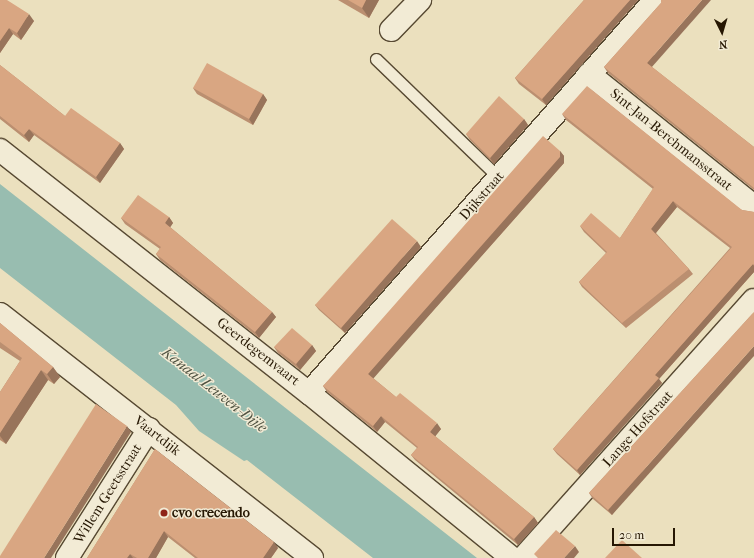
<!DOCTYPE html>
<html>
<head>
<meta charset="utf-8">
<style>
	body { margin:0 }
	#map { position:relative; width:754px; height:558px; overflow:hidden; background:#ebe0be; font-family:"IM FELL French Canon",serif }
	div>[style] { position:absolute }
	[style*='--x'] { left:calc(var(--x)*1px); top:calc(var(--y)*1px); width:calc(var(--w)*1px); rotate:calc(var(--a)*1deg) }
	.water>* { inset:0; background:#98bdb0 }
	.roads { filter:drop-shadow(1px 0 #574932) drop-shadow(-1px 0 #574932) drop-shadow(0 1px #574932) drop-shadow(0 -1px #574932) }
	.lane>* { height:11px; margin:-5.5px; padding:0 5.5px; transform-origin:5.5px; border-radius:5.5px; background:#f2ebd5 }
	.street>* { height:22px; margin:-11px; padding:0 11px; transform-origin:11px; border-radius:11px; background:#f2ebd5 }
	.wall>* { inset:0; background:#bb8f70 }
	.shaded-wall>* { inset:0; background:#98745b }
	.building>* { inset:0; background:#d9a682 }
	.dots>* { width:11px; height:11px; translate:-50% -50%; box-sizing:border-box; border:2px solid #f2ebd5; border-radius:50% }
	span { translate:-50% -50%; white-space:nowrap; text-align:center; line-height:1.15; -webkit-text-stroke:3px #f2ebd5; paint-order:stroke }
	.street-label { font-size:14px; color:#261703 }
	.poi-label { font-size:14px; color:#261703; font-weight:700 }
	.left { translate:0 -50%; text-align:left }
	.water-label { font-size:15px; color:#4e5140; font-style:italic }
	.north { position:absolute; left:702px; top:12px; width:40px; height:40px; -webkit-text-stroke:3px #f2ebd5; paint-order:stroke; rotate:175deg; font-size:11px; font-weight:700; line-height:16px; text-align:center; color:#261703 }
	.north::after { content:''; display:block; margin:auto; width:14px; height:18px; background:#261703; clip-path:polygon(50% 0,100% 100%,50% 72%,0 100%) }
	.scale { position:absolute; left:612px; top:528px; width:63px; height:18px; box-sizing:border-box; border:2px solid #261703; border-top:0; padding-left:5px; font-size:12px; line-height:14px; white-space:nowrap; color:#261703; -webkit-text-stroke:3px #f2ebd5; paint-order:stroke }
</style>
</head>
<body>
<div id="map">
	<div class="water">
		<div style="clip-path:polygon(0 184px,477px 558px,373px 558px,247px 460px,244px 461px,199px 431px,176px 405px,0 268px)"></div>
	</div>
	<div class="roads">
		<div class="lane">
			<div style="--x:376;--y:59;--w:170;--a:44"></div>
		</div>
		<div class="street">
			<div style="--x:391;--y:30;--w:42;--a:-46"></div>
			<div style="--x:589;--y:74;--w:211;--a:38.7"></div>
			<div style="--x:0;--y:150;--w:393;--a:38.2"></div>
			<div style="--x:309;--y:393;--w:262;--a:39.1"></div>
			<div style="--x:0;--y:314;--w:396;--a:38"></div>
			<div style="--x:309;--y:393;--w:524;--a:-48.64"></div>
			<div style="--x:67;--y:558;--w:153;--a:-57.6"></div>
			<div style="--x:523;--y:558;--w:346;--a:-48.2"></div>
		</div>
	</div>
	<div class="wall">
		<div style="clip-path:polygon(0 0,34px 21px,21px 40px,13px 34px,0 53px)"></div>
		<div style="clip-path:polygon(338px 0,379px 0,369px 18px)"></div>
		<div style="clip-path:polygon(584px 0,638px 0,546px 105px,519px 84px,515px 78px)"></div>
		<div style="clip-path:polygon(661px 3px,652px 67px,754px 147px,754px 190px,608px 73px,604px 67px)"></div>
		<div style="clip-path:polygon(0 65px,65px 116px,120px 143px,124px 149px,100px 183px,34px 135px,29px 142px,0 119px)"></div>
		<div style="clip-path:polygon(193px 88px,263px 94px,267px 100px,253px 125px,197px 94px)"></div>
		<div style="clip-path:polygon(562px 114px,742px 210px,754px 212px,754px 272px,659px 379px,662px 383px,580px 475px,557px 454px,553px 449px,730px 248px,677px 207px,656px 233px,689px 269px,693px 274px,626px 328px,582px 287px,579px 282px,606px 253px,584px 232px,580px 226px,620px 238px,653px 189px,566px 120px)"></div>
		<div style="clip-path:polygon(524px 119px,528px 125px,494px 164px,470px 140px,466px 134px)"></div>
		<div style="clip-path:polygon(560px 151px,564px 156px,564px 163px,373px 378px,396px 397px,441px 429px,435px 436px,534px 517px,538px 523px,518px 545px,415px 460px,411px 455px,417px 448px,385px 422px,377px 432px,327px 392px,323px 386px)"></div>
		<div style="clip-path:polygon(169px 217px,173px 223px,170px 227px,272px 312px,276px 317px,259px 338px,160px 260px,156px 254px,160px 249px,125px 224px,121px 218px)"></div>
		<div style="clip-path:polygon(421px 247px,345px 333px,319px 310px,315px 305px)"></div>
		<div style="clip-path:polygon(754px 312px,612px 515px,593px 499px,589px 493px)"></div>
		<div style="clip-path:polygon(0 323px,53px 367px,60px 377px,54px 384px,48px 380px,6px 444px,0 440px,0 392px,20px 361px,0 348px)"></div>
		<div style="clip-path:polygon(312px 345px,316px 351px,300px 370px,278px 353px,274px 347px)"></div>
		<div style="clip-path:polygon(155px 449px,278px 548px,271px 558px,195px 558px,168px 537px,156px 558px,87px 558px)"></div>
	</div>
	<div class="shaded-wall">
		<div style="clip-path:polygon(366px 0,379px 0,369px 18px,362px 8px)"></div>
		<div style="clip-path:polygon(630px 0,638px 0,546px 105px,542px 99px)"></div>
		<div style="clip-path:polygon(702px 0,711px 0,651px 68px,647px 63px)"></div>
		<div style="clip-path:polygon(29px 14px,34px 21px,21px 40px,17px 33px)"></div>
		<div style="clip-path:polygon(9px 28px,13px 34px,0 53px,0 41px)"></div>
		<div style="clip-path:polygon(263px 94px,267px 100px,253px 125px,249px 119px)"></div>
		<div style="clip-path:polygon(524px 119px,528px 125px,494px 164px,490px 158px)"></div>
		<div style="clip-path:polygon(29px 129px,34px 135px,29px 142px,24px 135px)"></div>
		<div style="clip-path:polygon(120px 143px,124px 149px,100px 183px,96px 177px)"></div>
		<div style="clip-path:polygon(560px 151px,564px 156px,564px 163px,372px 380px,368px 374px)"></div>
		<div style="clip-path:polygon(673px 201px,677px 207px,655px 234px,651px 229px)"></div>
		<div style="clip-path:polygon(169px 217px,173px 223px,169px 229px,165px 223px)"></div>
		<div style="clip-path:polygon(417px 241px,421px 247px,345px 333px,341px 328px)"></div>
		<div style="clip-path:polygon(753px 264px,754px 266px,754px 272px,659px 379px,662px 383px,580px 475px,577px 470px,655px 375px)"></div>
		<div style="clip-path:polygon(272px 312px,276px 317px,259px 338px,255px 332px)"></div>
		<div style="clip-path:polygon(312px 345px,316px 351px,300px 370px,296px 364px)"></div>
		<div style="clip-path:polygon(754px 346px,754px 356px,612px 515px,608px 510px)"></div>
		<div style="clip-path:polygon(53px 367px,60px 377px,54px 384px,47px 374px)"></div>
		<div style="clip-path:polygon(41px 370px,48px 380px,6px 444px,0 436px,0 433px)"></div>
		<div style="clip-path:polygon(381px 416px,385px 422px,377px 432px,373px 426px)"></div>
		<div style="clip-path:polygon(437px 423px,441px 429px,434px 438px,430px 432px)"></div>
		<div style="clip-path:polygon(127px 426px,131px 432px,51px 558px,44px 558px)"></div>
		<div style="clip-path:polygon(534px 517px,538px 523px,518px 545px,514px 539px)"></div>
		<div style="clip-path:polygon(164px 531px,168px 537px,156px 558px,148px 558px)"></div>
		<div style="clip-path:polygon(274px 542px,278px 548px,271px 558px,263px 558px)"></div>
		<div style="clip-path:polygon(575px 546px,579px 552px,574px 558px,564px 558px)"></div>
		<div style="clip-path:polygon(130px 554px,133px 558px,127px 558px)"></div>
	</div>
	<div class="building">
		<div style="clip-path:polygon(0 0,7px 0,29px 14px,17px 33px,9px 28px,0 41px)"></div>
		<div style="clip-path:polygon(348px 0,366px 0,362px 8px)"></div>
		<div style="clip-path:polygon(584px 0,630px 0,542px 99px,515px 78px)"></div>
		<div style="clip-path:polygon(661px 0,702px 0,647px 63px,754px 147px,754px 188px,604px 67px,661px 3px)"></div>
		<div style="clip-path:polygon(207px 63px,263px 94px,249px 119px,193px 88px)"></div>
		<div style="clip-path:polygon(0 65px,65px 116px,71px 108px,120px 143px,96px 177px,29px 129px,24px 135px,0 116px)"></div>
		<div style="clip-path:polygon(587px 86px,742px 210px,754px 212px,754px 265px,753px 264px,655px 375px,659px 378px,577px 470px,553px 449px,732px 247px,673px 201px,651px 229px,689px 269px,622px 323px,579px 282px,607px 252px,580px 226px,591px 213px,620px 238px,654px 187px,562px 114px)"></div>
		<div style="clip-path:polygon(499px 96px,524px 119px,490px 158px,466px 134px)"></div>
		<div style="clip-path:polygon(543px 136px,560px 151px,560px 157px,368px 374px,396px 397px,400px 393px,437px 423px,430px 432px,534px 517px,514px 539px,411px 455px,418px 447px,381px 416px,373px 426px,323px 386px)"></div>
		<div style="clip-path:polygon(138px 195px,169px 217px,165px 223px,272px 312px,255px 332px,156px 254px,161px 247px,121px 218px)"></div>
		<div style="clip-path:polygon(392px 219px,417px 241px,341px 328px,315px 305px)"></div>
		<div style="clip-path:polygon(754px 312px,754px 346px,608px 510px,589px 493px)"></div>
		<div style="clip-path:polygon(0 323px,53px 367px,47px 374px,41px 370px,0 433px,0 392px,22px 358px,0 342px)"></div>
		<div style="clip-path:polygon(292px 328px,312px 345px,296px 364px,274px 347px)"></div>
		<div style="clip-path:polygon(96px 404px,127px 426px,44px 558px,0 558px,0 556px)"></div>
		<div style="clip-path:polygon(155px 449px,274px 542px,263px 558px,198px 558px,164px 531px,148px 558px,137px 558px,130px 554px,127px 558px,87px 558px)"></div>
		<div style="clip-path:polygon(556px 530px,575px 546px,564px 558px,538px 558px,534px 554px)"></div>
		<div style="clip-path:polygon(622px 540px,642px 558px,605px 558px)"></div>
	</div>
	<div class="dots">
		<div style="left:164px;top:513px;background:#8f2418"></div>
	</div>
	<div class="street-label">
		<span style="left:671px;top:140px;rotate:39deg">Sint-Jan-Berchmansstraat</span>
		<span style="left:482px;top:196px;rotate:-49deg">Dijkstraat</span>
		<span style="left:258px;top:352px;rotate:38deg">Geerdegemvaart</span>
		<span style="left:638px;top:429px;rotate:-48deg">Lange Hofstraat</span>
		<span style="left:157px;top:436px;rotate:38deg">Vaartdijk</span>
		<span style="left:108px;top:494px;rotate:-58deg">Willem Geetsstraat</span>
	</div>
	<div class="poi-label">
		<span class="left" style="left:172px;top:513px">cvo crecendo</span>
	</div>
	<div class="water-label">
		<span style="left:214px;top:390px;rotate:38deg">Kanaal Leuven-Dijle</span>
	</div>
	<div class="north">N</div>
	<div class="scale">20 m</div>
</div>
</body>
</html>
